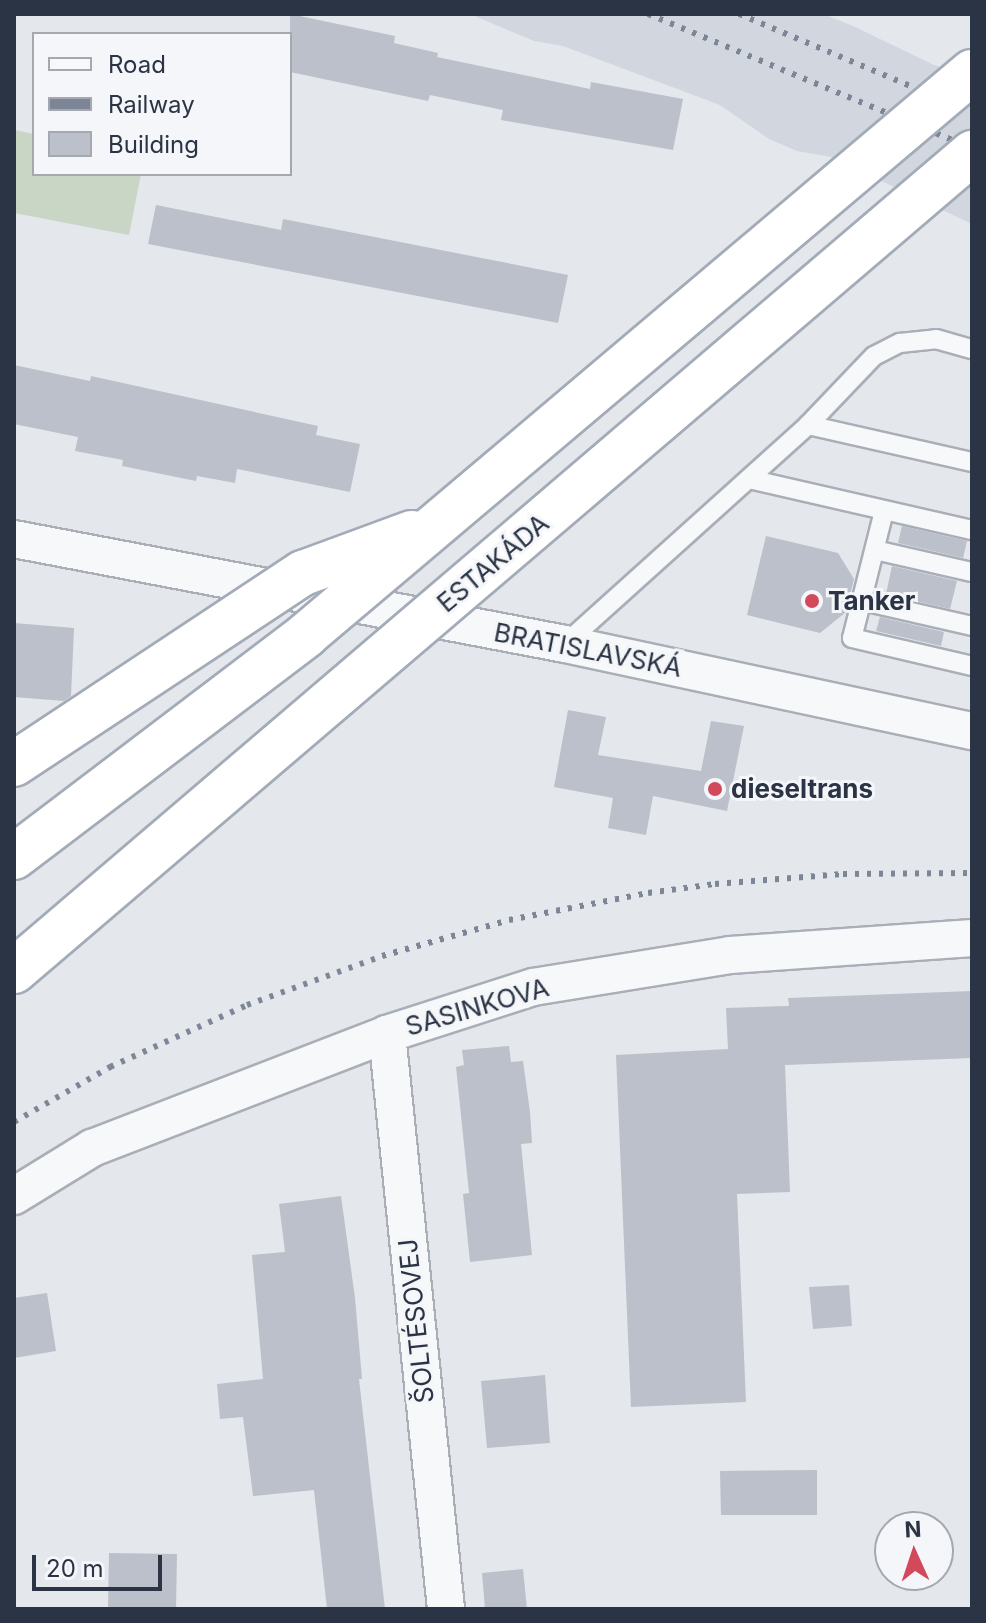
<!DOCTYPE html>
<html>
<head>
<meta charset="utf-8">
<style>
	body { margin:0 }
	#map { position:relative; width:986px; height:1623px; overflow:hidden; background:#e4e7ec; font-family:Inter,sans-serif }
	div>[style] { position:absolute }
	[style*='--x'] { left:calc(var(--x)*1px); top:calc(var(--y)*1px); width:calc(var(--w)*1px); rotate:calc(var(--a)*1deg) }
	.built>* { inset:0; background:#d2d6de }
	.green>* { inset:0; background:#c9d6c5 }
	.building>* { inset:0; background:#bbc0ca }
	.roads { filter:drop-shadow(2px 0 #a9aeb7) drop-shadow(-2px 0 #a9aeb7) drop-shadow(0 2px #a9aeb7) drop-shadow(0 -2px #a9aeb7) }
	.service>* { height:18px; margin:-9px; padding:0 9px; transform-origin:9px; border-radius:9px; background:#f7f8fa }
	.minor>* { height:36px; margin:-18px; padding:0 18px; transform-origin:18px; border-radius:18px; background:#f7f8fa }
	.rail>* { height:6px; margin-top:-3px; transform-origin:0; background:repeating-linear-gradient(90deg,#7d8696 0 4px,transparent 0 12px) }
	.bridges { filter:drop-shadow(2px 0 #a3abb8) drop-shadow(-2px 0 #a3abb8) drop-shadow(0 2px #a3abb8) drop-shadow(0 -2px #a3abb8) }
	.primary-bridge>* { height:44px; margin:-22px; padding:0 22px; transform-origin:22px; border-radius:22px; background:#fff }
	.dots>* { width:22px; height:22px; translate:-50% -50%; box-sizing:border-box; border:4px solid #f4f6f9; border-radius:50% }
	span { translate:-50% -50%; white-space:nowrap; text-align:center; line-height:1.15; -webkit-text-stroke:6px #f4f6f9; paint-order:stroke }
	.street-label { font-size:26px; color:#2b3445 }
	.poi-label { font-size:26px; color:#2b3445; font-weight:700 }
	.left { translate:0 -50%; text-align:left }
	.frame { position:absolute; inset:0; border:16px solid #2b3445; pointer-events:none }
	.legend { position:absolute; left:32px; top:32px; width:260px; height:144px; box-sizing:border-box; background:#f4f6f9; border:2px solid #a4a8b1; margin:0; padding:10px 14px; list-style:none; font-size:24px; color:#2b3445 }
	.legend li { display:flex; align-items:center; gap:16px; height:40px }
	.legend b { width:40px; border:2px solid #a4a8b1 }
	.north { position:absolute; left:874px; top:1511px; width:80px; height:80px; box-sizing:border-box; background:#f4f6f9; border:2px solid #a4a8b1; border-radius:50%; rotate:357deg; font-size:22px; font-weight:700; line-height:32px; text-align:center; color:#2b3445 }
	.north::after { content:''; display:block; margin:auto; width:28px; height:36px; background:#d1495b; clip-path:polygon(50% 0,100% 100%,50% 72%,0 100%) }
	.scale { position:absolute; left:32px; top:1555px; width:130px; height:36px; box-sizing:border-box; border:4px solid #2b3445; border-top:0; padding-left:10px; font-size:24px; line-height:28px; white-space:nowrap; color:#2b3445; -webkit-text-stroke:6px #f4f6f9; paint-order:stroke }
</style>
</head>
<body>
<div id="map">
	<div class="built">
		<div style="clip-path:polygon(470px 14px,823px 14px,853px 26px,932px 64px,972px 79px,972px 224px,831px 157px,797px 151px,769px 139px,720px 105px,563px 46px,534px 41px)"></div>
	</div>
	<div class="green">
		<div style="clip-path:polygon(15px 130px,34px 134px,34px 174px,141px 174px,129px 235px,14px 213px)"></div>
	</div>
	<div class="building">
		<div style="clip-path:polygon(290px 14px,395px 36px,394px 43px,438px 53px,437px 57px,590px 89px,591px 82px,683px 99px,673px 150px,501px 120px,503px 110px,430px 95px,428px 101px,290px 72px)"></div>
		<div style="clip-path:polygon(156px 205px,281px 230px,283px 219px,568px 275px,558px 323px,148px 244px)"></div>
		<div style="clip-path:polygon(14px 365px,90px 381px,91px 376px,318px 426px,316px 435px,360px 444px,350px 492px,237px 469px,235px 483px,197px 476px,196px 481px,122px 466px,123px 460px,75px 451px,78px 437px,14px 424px)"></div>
		<div style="clip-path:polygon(902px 526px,967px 541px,963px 558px,898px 543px)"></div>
		<div style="clip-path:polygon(766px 536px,838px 553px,854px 579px,846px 612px,820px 633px,747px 615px)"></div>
		<div style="clip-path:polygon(892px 566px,957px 581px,950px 609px,886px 594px)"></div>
		<div style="clip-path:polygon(880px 617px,944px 632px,941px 646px,876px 631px)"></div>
		<div style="clip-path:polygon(14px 623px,74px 628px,71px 696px,64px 701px,14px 697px)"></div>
		<div style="clip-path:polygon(568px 710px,606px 717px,598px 755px,701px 771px,711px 721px,744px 726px,727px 811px,653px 796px,646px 835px,608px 828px,613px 798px,554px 787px)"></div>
		<div style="clip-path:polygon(972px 991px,972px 1058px,785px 1065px,790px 1192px,737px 1194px,746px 1402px,631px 1407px,616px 1055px,728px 1049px,726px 1008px,789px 1006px,788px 998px)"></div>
		<div style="clip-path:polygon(509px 1046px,511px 1062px,523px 1061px,530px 1112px,532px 1143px,521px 1144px,532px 1255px,470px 1262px,463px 1194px,469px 1193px,456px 1067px,464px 1065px,462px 1050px)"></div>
		<div style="clip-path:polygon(341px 1196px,355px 1298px,362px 1379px,359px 1379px,385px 1609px,327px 1609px,314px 1490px,253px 1496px,243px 1417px,220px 1419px,217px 1384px,263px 1379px,252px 1255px,285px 1252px,279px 1204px)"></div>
		<div style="clip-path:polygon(849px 1285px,852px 1326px,813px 1329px,809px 1287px)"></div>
		<div style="clip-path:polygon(47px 1293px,56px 1351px,14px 1358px,14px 1298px)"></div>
		<div style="clip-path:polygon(545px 1375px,550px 1443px,487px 1448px,481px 1381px)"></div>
		<div style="clip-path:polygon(817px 1470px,817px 1515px,721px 1515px,720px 1471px)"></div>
		<div style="clip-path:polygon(109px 1553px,177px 1554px,176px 1609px,108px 1609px)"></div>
		<div style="clip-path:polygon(523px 1569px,527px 1609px,485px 1609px,482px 1573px)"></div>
	</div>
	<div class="roads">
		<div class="service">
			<div style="--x:808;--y:425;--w:95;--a:-46.3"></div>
			<div style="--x:874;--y:356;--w:29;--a:-27"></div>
			<div style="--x:900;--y:343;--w:36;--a:-6"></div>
			<div style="--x:936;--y:339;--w:37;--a:16"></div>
			<div style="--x:749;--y:479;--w:229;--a:12.9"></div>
			<div style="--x:884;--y:511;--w:131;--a:104.1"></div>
			<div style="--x:852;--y:638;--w:123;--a:13.1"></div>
			<div style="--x:875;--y:550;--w:99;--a:12.8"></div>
			<div style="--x:863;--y:601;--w:112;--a:12.9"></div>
			<div style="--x:565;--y:644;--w:327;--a:-42"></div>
			<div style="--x:808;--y:425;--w:168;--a:12.7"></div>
		</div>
		<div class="minor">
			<div style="--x:14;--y:539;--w:561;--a:10.79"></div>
			<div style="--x:565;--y:644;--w:416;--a:12.1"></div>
			<div style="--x:387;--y:1034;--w:578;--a:84.14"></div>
			<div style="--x:14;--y:1196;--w:92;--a:-31.6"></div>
			<div style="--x:92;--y:1148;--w:316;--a:-21.1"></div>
			<div style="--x:387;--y:1034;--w:153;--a:-17.8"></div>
			<div style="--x:533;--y:987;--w:200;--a:-9.2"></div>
			<div style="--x:730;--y:955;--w:243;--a:-4"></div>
		</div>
	</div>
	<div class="rail">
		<div style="--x:648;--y:14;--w:351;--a:22.5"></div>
		<div style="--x:739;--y:14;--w:253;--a:22.8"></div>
		<div style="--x:14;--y:1122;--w:111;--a:-29.8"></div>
		<div style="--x:110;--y:1067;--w:150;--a:-24.3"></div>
		<div style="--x:247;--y:1005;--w:144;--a:-19.9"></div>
		<div style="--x:382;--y:956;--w:132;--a:-15.8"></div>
		<div style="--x:509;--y:920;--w:142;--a:-11"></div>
		<div style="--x:648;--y:893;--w:68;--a:-7.7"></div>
		<div style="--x:715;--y:884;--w:128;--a:-4.5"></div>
		<div style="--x:843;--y:874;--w:129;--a:-0.4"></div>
	</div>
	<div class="bridges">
		<div class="primary-bridge">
			<div style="--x:14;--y:764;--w:346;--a:-33.5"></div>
			<div style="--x:303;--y:573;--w:116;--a:-20.2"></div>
			<div style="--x:14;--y:857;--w:367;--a:-37.2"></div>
			<div style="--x:306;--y:635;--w:872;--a:-40.21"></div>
			<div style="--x:14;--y:971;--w:1260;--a:-40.49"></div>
		</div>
	</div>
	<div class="dots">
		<div style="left:812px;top:601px;background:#d1495b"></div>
		<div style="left:715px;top:789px;background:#d1495b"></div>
	</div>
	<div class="street-label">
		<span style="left:493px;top:563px;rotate:-40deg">ESTAKÁDA</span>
		<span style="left:588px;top:650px;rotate:11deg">BRATISLAVSKÁ</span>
		<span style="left:477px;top:1007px;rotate:-16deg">SASINKOVA</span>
		<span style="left:416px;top:1321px;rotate:-96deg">ŠOLTÉSOVEJ</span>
	</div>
	<div class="poi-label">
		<span class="left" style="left:828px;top:601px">Tanker</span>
		<span class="left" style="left:731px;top:789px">dieseltrans</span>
	</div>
	<div class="frame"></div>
	<ul class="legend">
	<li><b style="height:10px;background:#f7f8fa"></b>Road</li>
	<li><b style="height:10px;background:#7d8696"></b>Railway</li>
	<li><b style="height:22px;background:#bbc0ca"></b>Building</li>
	</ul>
	<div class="north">N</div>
	<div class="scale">20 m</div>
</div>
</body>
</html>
